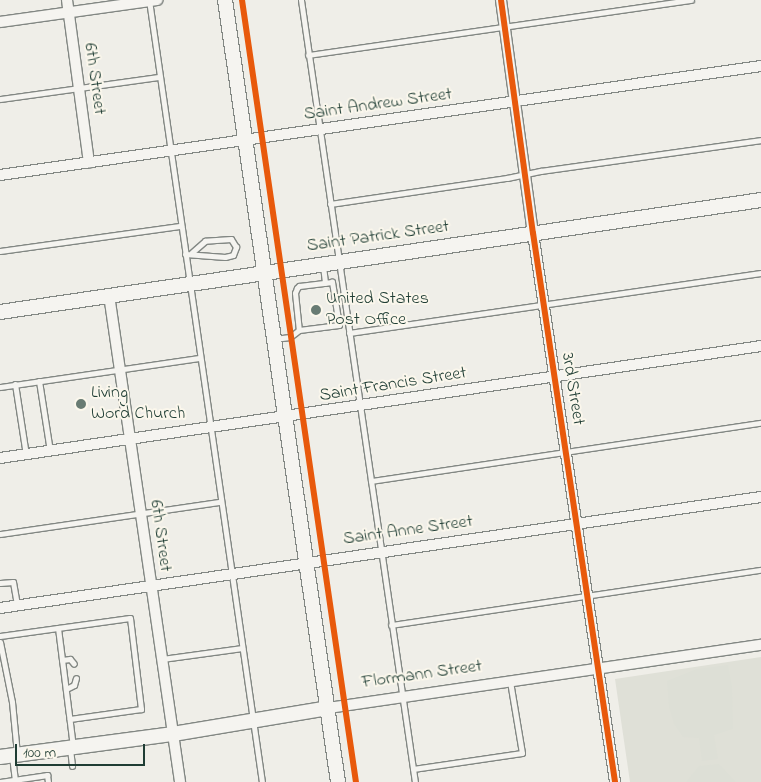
<!DOCTYPE html>
<html>
<head>
<meta charset="utf-8">
<style>
	body { margin:0 }
	#map { position:relative; width:761px; height:782px; overflow:hidden; background:#efeee8; font-family:"Indie Flower",sans-serif }
	div>[style] { position:absolute }
	[style*='--x'] { left:calc(var(--x)*1px); top:calc(var(--y)*1px); width:calc(var(--w)*1px); rotate:calc(var(--a)*1deg) }
	.built>* { inset:0; background:#dfe0d7 }
	.green>* { inset:0; background:#dddfd6 }
	.roads { filter:drop-shadow(1px 0 #828783) drop-shadow(-1px 0 #828783) drop-shadow(0 1px #828783) drop-shadow(0 -1px #828783) }
	.lane>* { height:5px; margin:-2.5px; padding:0 2.5px; transform-origin:2.5px; border-radius:2.5px; background:#f5f4f0 }
	.street>* { height:10px; margin:-5px; padding:0 5px; transform-origin:5px; border-radius:5px; background:#f5f4f0 }
	.secondary>* { height:14px; margin:-7px; padding:0 7px; transform-origin:7px; border-radius:7px; background:#f5f4f0 }
	.cycleway>* { height:6px; margin:-3px; padding:0 3px; transform-origin:3px; border-radius:3px; background:#e8590c }
	.dots>* { width:14px; height:14px; translate:-50% -50%; box-sizing:border-box; border:2px solid #fbf7ec; border-radius:50% }
	span { translate:-50% -50%; white-space:nowrap; text-align:center; line-height:1.15; -webkit-text-stroke:4px #fbf7ec; paint-order:stroke }
	.street-label { font-size:18px; color:#1f3d34 }
	.poi-label { font-size:18px; color:#1f3d34 }
	.left { translate:0 -50%; text-align:left }
	.scale { position:absolute; left:15px; top:744px; width:130px; height:22px; box-sizing:border-box; border:2px solid #1f3d34; border-top:0; padding-left:6px; font-size:15px; line-height:18px; white-space:nowrap; color:#1f3d34; -webkit-text-stroke:4px #fbf7ec; paint-order:stroke }
</style>
</head>
<body>
<div id="map">
	<div class="built">
		<div style="clip-path:polygon(761px 657px,761px 782px,630px 782px,615px 679px)"></div>
	</div>
	<div class="green">
		<div style="clip-path:polygon(728px 665px,732px 687px,733px 729px,714px 735px,718px 759px,702px 761px,699px 738px,683px 737px,674px 724px,669px 707px,667px 681px,697px 669px)"></div>
		<div style="clip-path:polygon(719px 764px,736px 782px,686px 782px,699px 766px)"></div>
	</div>
	<div class="roads">
		<div class="lane">
			<div style="--x:149;--y:0;--w:790;--a:81.78"></div>
			<div style="--x:301;--y:0;--w:790;--a:81.71"></div>
			<div style="--x:308;--y:55;--w:387;--a:-8.2"></div>
			<div style="--x:0;--y:99;--w:161;--a:-7.9"></div>
			<div style="--x:330;--y:204;--w:179;--a:-8.4"></div>
			<div style="--x:507;--y:178;--w:35;--a:-12"></div>
			<div style="--x:541;--y:171;--w:222;--a:-8"></div>
			<div style="--x:0;--y:251;--w:183;--a:-7.9"></div>
			<div style="--x:185;--y:254;--w:40;--a:4.3"></div>
			<div style="--x:225;--y:257;--w:8;--a:-14"></div>
			<div style="--x:233;--y:255;--w:9;--a:-69"></div>
			<div style="--x:236;--y:247;--w:9;--a:-122"></div>
			<div style="--x:231;--y:239;--w:26;--a:176"></div>
			<div style="--x:205;--y:241;--w:18;--a:139"></div>
			<div style="--x:323;--y:266;--w:17;--a:83"></div>
			<div style="--x:349;--y:333;--w:416;--a:-8.3"></div>
			<div style="--x:274;--y:339;--w:16;--a:-7"></div>
			<div style="--x:290;--y:337;--w:11;--a:-38"></div>
			<div style="--x:299;--y:330;--w:40;--a:-7.1"></div>
			<div style="--x:339;--y:325;--w:44;--a:-99.2"></div>
			<div style="--x:332;--y:282;--w:33;--a:173"></div>
			<div style="--x:299;--y:286;--w:3;--a:135"></div>
			<div style="--x:297;--y:288;--w:5;--a:112"></div>
			<div style="--x:295;--y:293;--w:37;--a:84"></div>
			<div style="--x:39;--y:381;--w:71;--a:81.1"></div>
			<div style="--x:15;--y:384;--w:72;--a:81.2"></div>
			<div style="--x:0;--y:387;--w:202;--a:-8.3"></div>
			<div style="--x:371;--y:481;--w:394;--a:-8.5"></div>
			<div style="--x:0;--y:534;--w:222;--a:-8.3"></div>
			<div style="--x:0;--y:583;--w:13;--a:-4"></div>
			<div style="--x:13;--y:582;--w:23;--a:80"></div>
			<div style="--x:391;--y:625;--w:374;--a:-8.5"></div>
			<div style="--x:58;--y:628;--w:120;--a:82.8"></div>
			<div style="--x:0;--y:636;--w:131;--a:-7.9"></div>
			<div style="--x:130;--y:618;--w:92;--a:83.1"></div>
			<div style="--x:141;--y:709;--w:72;--a:172"></div>
			<div style="--x:0;--y:642;--w:61;--a:78.7"></div>
			<div style="--x:12;--y:702;--w:52;--a:84.5"></div>
			<div style="--x:162;--y:659;--w:81;--a:-7.8"></div>
			<div style="--x:62;--y:660;--w:8;--a:-7"></div>
			<div style="--x:70;--y:659;--w:6;--a:51"></div>
			<div style="--x:66;--y:689;--w:9;--a:-27"></div>
			<div style="--x:74;--y:685;--w:7;--a:-74"></div>
			<div style="--x:70;--y:749;--w:17;--a:83"></div>
			<div style="--x:12;--y:756;--w:23;--a:83"></div>
			<div style="--x:413;--y:769;--w:110;--a:-8.4"></div>
			<div style="--x:522;--y:753;--w:73;--a:-99.5"></div>
			<div style="--x:0;--y:782;--w:48;--a:-8.5"></div>
			<div style="--x:47;--y:775;--w:7;--a:82"></div>
		</div>
		<div class="street">
			<div style="--x:67;--y:0;--w:164;--a:82.3"></div>
			<div style="--x:501;--y:0;--w:235;--a:82.2"></div>
			<div style="--x:533;--y:233;--w:555;--a:81.5"></div>
			<div style="--x:0;--y:22;--w:159;--a:-8"></div>
			<div style="--x:0;--y:175;--w:769;--a:-8.15"></div>
			<div style="--x:109;--y:295;--w:492;--a:81.7"></div>
			<div style="--x:0;--y:458;--w:769;--a:-8.37"></div>
			<div style="--x:0;--y:608;--w:769;--a:-8.3"></div>
			<div style="--x:328;--y:708;--w:438;--a:-8.3"></div>
		</div>
		<div class="secondary">
			<div style="--x:225;--y:0;--w:790;--a:81.78"></div>
			<div style="--x:0;--y:312;--w:769;--a:-8.37"></div>
			<div style="--x:0;--y:757;--w:175;--a:-7.6"></div>
			<div style="--x:173;--y:734;--w:157;--a:-9.5"></div>
		</div>
	</div>
	<div class="cycleway">
		<div style="--x:242;--y:0;--w:790;--a:81.71"></div>
		<div style="--x:501;--y:0;--w:235;--a:82.2"></div>
		<div style="--x:533;--y:233;--w:555;--a:81.5"></div>
	</div>
	<div class="dots">
		<div style="left:316px;top:310px;background:#687b73"></div>
		<div style="left:81px;top:404px;background:#687b73"></div>
	</div>
	<div class="street-label">
		<span style="left:94px;top:79px;rotate:82deg">6th Street</span>
		<span style="left:378px;top:105px;rotate:-8deg">Saint Andrew Street</span>
		<span style="left:378px;top:237px;rotate:-8deg">Saint Patrick Street</span>
		<span style="left:393px;top:385px;rotate:-9deg">Saint Francis Street</span>
		<span style="left:572px;top:389px;rotate:81deg">3rd Street</span>
		<span style="left:408px;top:531px;rotate:-8deg">Saint Anne Street</span>
		<span style="left:160px;top:536px;rotate:82deg">6th Street</span>
		<span style="left:422px;top:675px;rotate:-8deg">Flormann Street</span>
	</div>
	<div class="poi-label">
		<span class="left" style="left:326px;top:310px">United States<br>Post Office</span>
		<span class="left" style="left:91px;top:404px">Living<br>Word Church</span>
	</div>
	<div class="scale">100 m</div>
</div>
</body>
</html>
